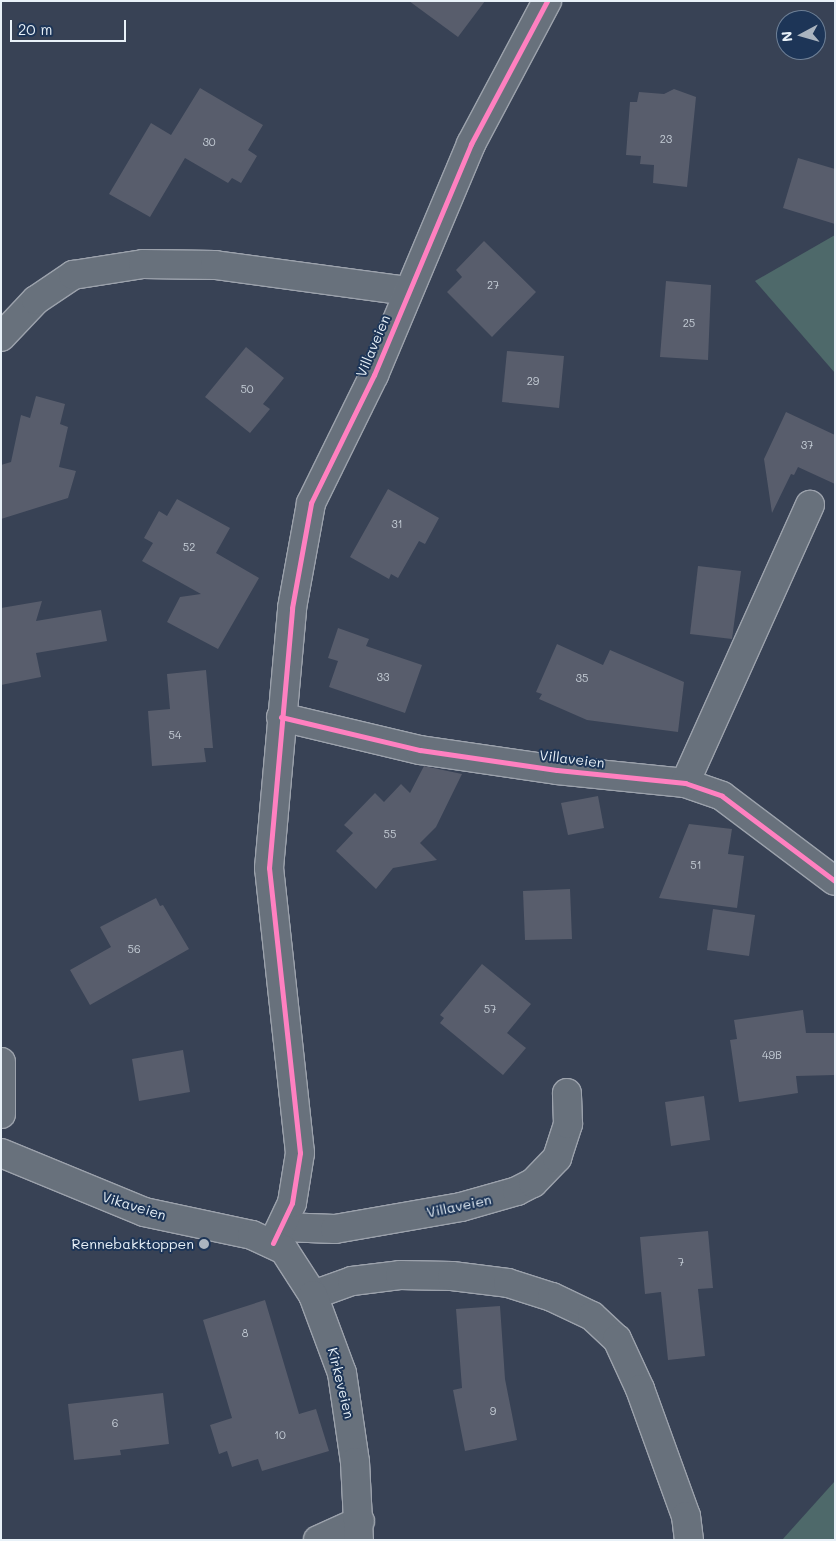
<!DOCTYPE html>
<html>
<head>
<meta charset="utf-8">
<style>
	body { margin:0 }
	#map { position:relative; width:836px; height:1541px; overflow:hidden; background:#384255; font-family:Mali,sans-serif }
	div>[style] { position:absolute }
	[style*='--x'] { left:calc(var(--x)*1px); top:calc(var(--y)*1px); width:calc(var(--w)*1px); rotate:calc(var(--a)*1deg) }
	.green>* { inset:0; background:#4e696a }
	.building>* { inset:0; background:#585d6c }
	.roads { filter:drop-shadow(1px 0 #9ca2ac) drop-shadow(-1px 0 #9ca2ac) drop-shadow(0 1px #9ca2ac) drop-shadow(0 -1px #9ca2ac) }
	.minor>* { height:28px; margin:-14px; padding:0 14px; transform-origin:14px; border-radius:14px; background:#68717c }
	.major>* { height:28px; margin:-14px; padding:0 14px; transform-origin:14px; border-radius:14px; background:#68717c }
	.cycleway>* { height:5px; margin:-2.5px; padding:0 2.5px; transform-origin:2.5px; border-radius:2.5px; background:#ff80c0 }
	.dots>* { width:14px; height:14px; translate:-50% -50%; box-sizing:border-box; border:2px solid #1d3557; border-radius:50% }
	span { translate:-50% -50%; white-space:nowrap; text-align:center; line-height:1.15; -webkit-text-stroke:4px #1d3557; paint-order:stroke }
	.number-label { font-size:11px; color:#c4ccd5 }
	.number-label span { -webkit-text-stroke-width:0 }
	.street-label { font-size:14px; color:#e8f1f8 }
	.poi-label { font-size:14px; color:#e8f1f8 }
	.right { translate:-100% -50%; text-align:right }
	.frame { position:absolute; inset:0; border:2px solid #e8f1f8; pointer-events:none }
	.north { position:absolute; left:776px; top:10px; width:50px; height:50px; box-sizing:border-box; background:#1d3557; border:1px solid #6e8097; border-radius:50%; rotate:264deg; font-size:14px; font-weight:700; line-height:20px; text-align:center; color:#e8f1f8 }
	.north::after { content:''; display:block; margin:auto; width:18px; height:22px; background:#aab4bf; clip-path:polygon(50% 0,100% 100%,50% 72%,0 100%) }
	.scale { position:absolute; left:10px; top:20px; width:116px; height:22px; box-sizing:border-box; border:2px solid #e8f1f8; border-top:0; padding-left:6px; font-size:15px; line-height:18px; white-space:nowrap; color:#e8f1f8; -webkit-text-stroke:4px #1d3557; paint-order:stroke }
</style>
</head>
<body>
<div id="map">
	<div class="green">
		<div style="clip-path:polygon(835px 235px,835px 373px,755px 281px)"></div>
		<div style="clip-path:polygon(835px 1481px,835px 1540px,782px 1540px)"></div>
	</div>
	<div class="building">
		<div style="clip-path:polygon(409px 1px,485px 1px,458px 37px)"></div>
		<div style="clip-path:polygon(200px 88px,263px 125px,248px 150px,257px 156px,241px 183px,232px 178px,228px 183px,185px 158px,150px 217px,109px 194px,151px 123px,171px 135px)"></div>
		<div style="clip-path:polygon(674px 89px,696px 97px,687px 187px,653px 183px,654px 165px,640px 164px,641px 156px,626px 155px,630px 102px,637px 102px,639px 92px,664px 94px)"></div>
		<div style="clip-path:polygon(798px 158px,835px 169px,835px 224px,783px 208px)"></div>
		<div style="clip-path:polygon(484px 241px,536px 292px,492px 337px,447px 292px,462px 277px,456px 270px)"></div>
		<div style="clip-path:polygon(666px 281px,711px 285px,708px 360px,660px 357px)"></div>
		<div style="clip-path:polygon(246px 347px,284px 378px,263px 404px,270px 409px,250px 433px,205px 397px)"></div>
		<div style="clip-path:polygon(507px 351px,564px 356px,559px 408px,502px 402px)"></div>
		<div style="clip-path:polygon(36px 396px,65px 404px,60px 424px,68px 427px,59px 467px,76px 471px,68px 498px,1px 519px,1px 465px,11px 462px,21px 415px,30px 418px)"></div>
		<div style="clip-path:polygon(786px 412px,835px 435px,835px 484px,798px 467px,794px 475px,791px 474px,772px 513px,764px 459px)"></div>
		<div style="clip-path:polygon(388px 489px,439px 518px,425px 544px,419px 541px,398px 578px,391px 574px,389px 579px,350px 557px)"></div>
		<div style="clip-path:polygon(177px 499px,230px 528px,216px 553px,259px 578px,218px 649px,167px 622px,180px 597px,201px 594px,142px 561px,153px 543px,144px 538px,159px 511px,167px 516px)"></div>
		<div style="clip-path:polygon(698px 566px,741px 571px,732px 639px,690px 634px)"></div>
		<div style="clip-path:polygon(42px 601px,36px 621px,101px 610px,107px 641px,36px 653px,41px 677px,1px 685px,1px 608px)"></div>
		<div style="clip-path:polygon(338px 628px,369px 639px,366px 646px,422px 665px,405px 713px,329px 687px,338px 661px,328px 658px)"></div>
		<div style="clip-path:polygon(557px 644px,603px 665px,610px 650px,684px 682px,678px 732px,587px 720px,539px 699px,542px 694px,536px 692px)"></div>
		<div style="clip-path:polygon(206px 670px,213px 748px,204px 748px,206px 762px,152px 766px,148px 711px,170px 709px,167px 674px)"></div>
		<div style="clip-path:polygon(424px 766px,462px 774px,436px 827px,420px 843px,437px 860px,393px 868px,376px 889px,336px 851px,353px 833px,344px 825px,375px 793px,384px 802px,401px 784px,410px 793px)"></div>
		<div style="clip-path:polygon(598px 796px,604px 828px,568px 835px,561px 803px)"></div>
		<div style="clip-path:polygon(689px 824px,732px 829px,728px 854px,744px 856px,737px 908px,659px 898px)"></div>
		<div style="clip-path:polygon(570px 889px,572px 939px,525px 940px,523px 891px)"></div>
		<div style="clip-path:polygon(156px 898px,160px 906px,163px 905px,189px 949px,90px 1005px,70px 970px,111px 947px,100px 927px)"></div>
		<div style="clip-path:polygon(713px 909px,755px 915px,749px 956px,707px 950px)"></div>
		<div style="clip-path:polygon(482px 964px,531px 1004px,507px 1033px,526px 1048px,503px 1075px,440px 1023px,444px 1018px,440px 1015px)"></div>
		<div style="clip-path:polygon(803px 1010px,806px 1033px,835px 1033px,835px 1075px,796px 1076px,798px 1093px,739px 1102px,730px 1040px,737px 1039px,734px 1020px)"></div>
		<div style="clip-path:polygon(183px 1050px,190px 1092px,139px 1101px,132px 1059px)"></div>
		<div style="clip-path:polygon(704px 1096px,710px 1140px,671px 1146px,665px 1102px)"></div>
		<div style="clip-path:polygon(708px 1231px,713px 1288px,698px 1289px,705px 1356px,668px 1360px,661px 1292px,645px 1294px,640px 1237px)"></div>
		<div style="clip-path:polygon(265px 1300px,299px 1414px,316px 1409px,329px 1451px,262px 1471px,258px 1459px,232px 1467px,227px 1451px,219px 1454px,210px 1425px,232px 1418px,203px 1320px)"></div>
		<div style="clip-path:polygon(500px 1306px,505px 1379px,517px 1440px,465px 1451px,453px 1390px,462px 1388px,456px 1309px)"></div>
		<div style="clip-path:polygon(163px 1393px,169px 1444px,120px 1450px,121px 1455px,74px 1460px,68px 1404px)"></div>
	</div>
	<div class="roads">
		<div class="minor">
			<div style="--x:1;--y:337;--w:51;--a:-46.6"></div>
			<div style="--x:36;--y:300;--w:45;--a:-34"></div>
			<div style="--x:73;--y:275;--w:71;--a:-8.9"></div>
			<div style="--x:143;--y:264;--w:72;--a:0.8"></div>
			<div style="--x:215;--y:265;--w:195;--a:7.7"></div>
			<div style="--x:281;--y:717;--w:143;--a:13.4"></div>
			<div style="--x:420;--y:750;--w:138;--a:8.3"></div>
			<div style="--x:557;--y:770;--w:129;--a:5.8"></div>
			<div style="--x:685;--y:783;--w:39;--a:19"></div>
			<div style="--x:722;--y:796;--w:141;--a:37"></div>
			<div style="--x:685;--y:783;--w:305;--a:-65.8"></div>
			<div style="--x:282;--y:1227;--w:53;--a:2.2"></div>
			<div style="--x:335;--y:1229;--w:128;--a:-9.9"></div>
			<div style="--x:461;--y:1207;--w:58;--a:-15.9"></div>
			<div style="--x:517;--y:1191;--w:18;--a:-27"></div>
			<div style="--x:533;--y:1183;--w:35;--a:-46"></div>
			<div style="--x:557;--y:1158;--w:36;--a:-72"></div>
			<div style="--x:568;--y:1124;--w:31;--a:-92"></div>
			<div style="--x:273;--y:1243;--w:44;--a:-64.6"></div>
			<div style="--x:292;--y:1203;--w:51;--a:-80.9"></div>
			<div style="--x:300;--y:1153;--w:287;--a:-96.2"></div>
			<div style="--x:269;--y:868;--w:261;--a:-84.9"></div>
			<div style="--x:292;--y:608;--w:107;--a:-79.7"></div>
			<div style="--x:311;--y:503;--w:143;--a:-63.8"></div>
			<div style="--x:374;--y:375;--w:251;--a:-67.2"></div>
			<div style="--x:471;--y:144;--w:162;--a:-62"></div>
			<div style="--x:313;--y:1295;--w:41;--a:-19.7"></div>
			<div style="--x:352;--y:1281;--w:48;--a:-7.1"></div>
			<div style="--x:400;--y:1275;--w:52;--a:1.1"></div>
			<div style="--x:452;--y:1276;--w:56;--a:7.1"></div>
			<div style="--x:508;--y:1283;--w:46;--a:17.7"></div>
			<div style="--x:552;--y:1297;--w:44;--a:25.4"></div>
			<div style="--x:592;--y:1316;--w:34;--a:43"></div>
			<div style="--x:617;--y:1339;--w:55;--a:65.3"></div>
			<div style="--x:640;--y:1389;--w:135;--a:70.1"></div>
			<div style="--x:686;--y:1516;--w:24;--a:83"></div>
			<div style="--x:318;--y:1540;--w:46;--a:-24.3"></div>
		</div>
		<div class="major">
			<div style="--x:1;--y:1062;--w:52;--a:90"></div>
			<div style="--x:1;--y:1153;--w:155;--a:22.4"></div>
			<div style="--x:144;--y:1212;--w:110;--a:12"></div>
			<div style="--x:252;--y:1235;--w:35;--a:25"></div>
			<div style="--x:284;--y:1250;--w:54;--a:57.2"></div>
			<div style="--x:313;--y:1295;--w:83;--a:69.6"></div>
			<div style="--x:342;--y:1373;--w:90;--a:81.7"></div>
			<div style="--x:355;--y:1462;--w:78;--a:87.1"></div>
		</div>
	</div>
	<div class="cycleway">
		<div style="--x:281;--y:717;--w:143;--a:13.4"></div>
		<div style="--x:420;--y:750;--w:138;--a:8.3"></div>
		<div style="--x:557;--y:770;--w:129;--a:5.8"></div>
		<div style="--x:685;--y:783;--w:39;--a:19"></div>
		<div style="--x:722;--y:796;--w:141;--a:37"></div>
		<div style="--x:273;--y:1243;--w:44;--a:-64.6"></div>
		<div style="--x:292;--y:1203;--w:51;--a:-80.9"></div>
		<div style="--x:300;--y:1153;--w:287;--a:-96.2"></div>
		<div style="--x:269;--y:868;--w:261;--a:-84.9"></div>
		<div style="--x:292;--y:608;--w:107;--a:-79.7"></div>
		<div style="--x:311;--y:503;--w:143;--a:-63.8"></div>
		<div style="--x:374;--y:375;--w:251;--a:-67.2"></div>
		<div style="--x:471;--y:144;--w:162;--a:-62"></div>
	</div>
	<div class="dots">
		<div style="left:204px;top:1244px;background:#aab4bf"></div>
	</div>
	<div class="number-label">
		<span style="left:666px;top:139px">23</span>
		<span style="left:209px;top:142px">30</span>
		<span style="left:493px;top:285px">27</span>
		<span style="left:689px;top:323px">25</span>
		<span style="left:533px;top:381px">29</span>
		<span style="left:247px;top:389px">50</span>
		<span style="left:807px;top:445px">37</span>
		<span style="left:397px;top:524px">31</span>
		<span style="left:189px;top:547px">52</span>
		<span style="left:383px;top:677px">33</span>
		<span style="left:582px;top:678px">35</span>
		<span style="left:175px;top:735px">54</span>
		<span style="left:390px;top:834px">55</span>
		<span style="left:696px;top:865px">51</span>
		<span style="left:134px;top:949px">56</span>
		<span style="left:490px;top:1009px">57</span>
		<span style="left:772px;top:1055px">49B</span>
		<span style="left:681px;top:1262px">7</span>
		<span style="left:245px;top:1333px">8</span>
		<span style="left:493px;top:1411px">9</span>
		<span style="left:115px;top:1423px">6</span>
		<span style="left:280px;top:1435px">10</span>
	</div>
	<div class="street-label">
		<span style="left:373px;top:346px;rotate:-67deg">Villaveien</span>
		<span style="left:572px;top:759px;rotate:7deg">Villaveien</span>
		<span style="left:134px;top:1206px;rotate:17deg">Vikaveien</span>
		<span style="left:459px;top:1206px;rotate:-12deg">Villaveien</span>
		<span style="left:341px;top:1383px;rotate:76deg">Kirkeveien</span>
	</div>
	<div class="poi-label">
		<span class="right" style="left:194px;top:1244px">Rennebakktoppen</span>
	</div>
	<div class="frame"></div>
	<div class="north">N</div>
	<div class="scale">20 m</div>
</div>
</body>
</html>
